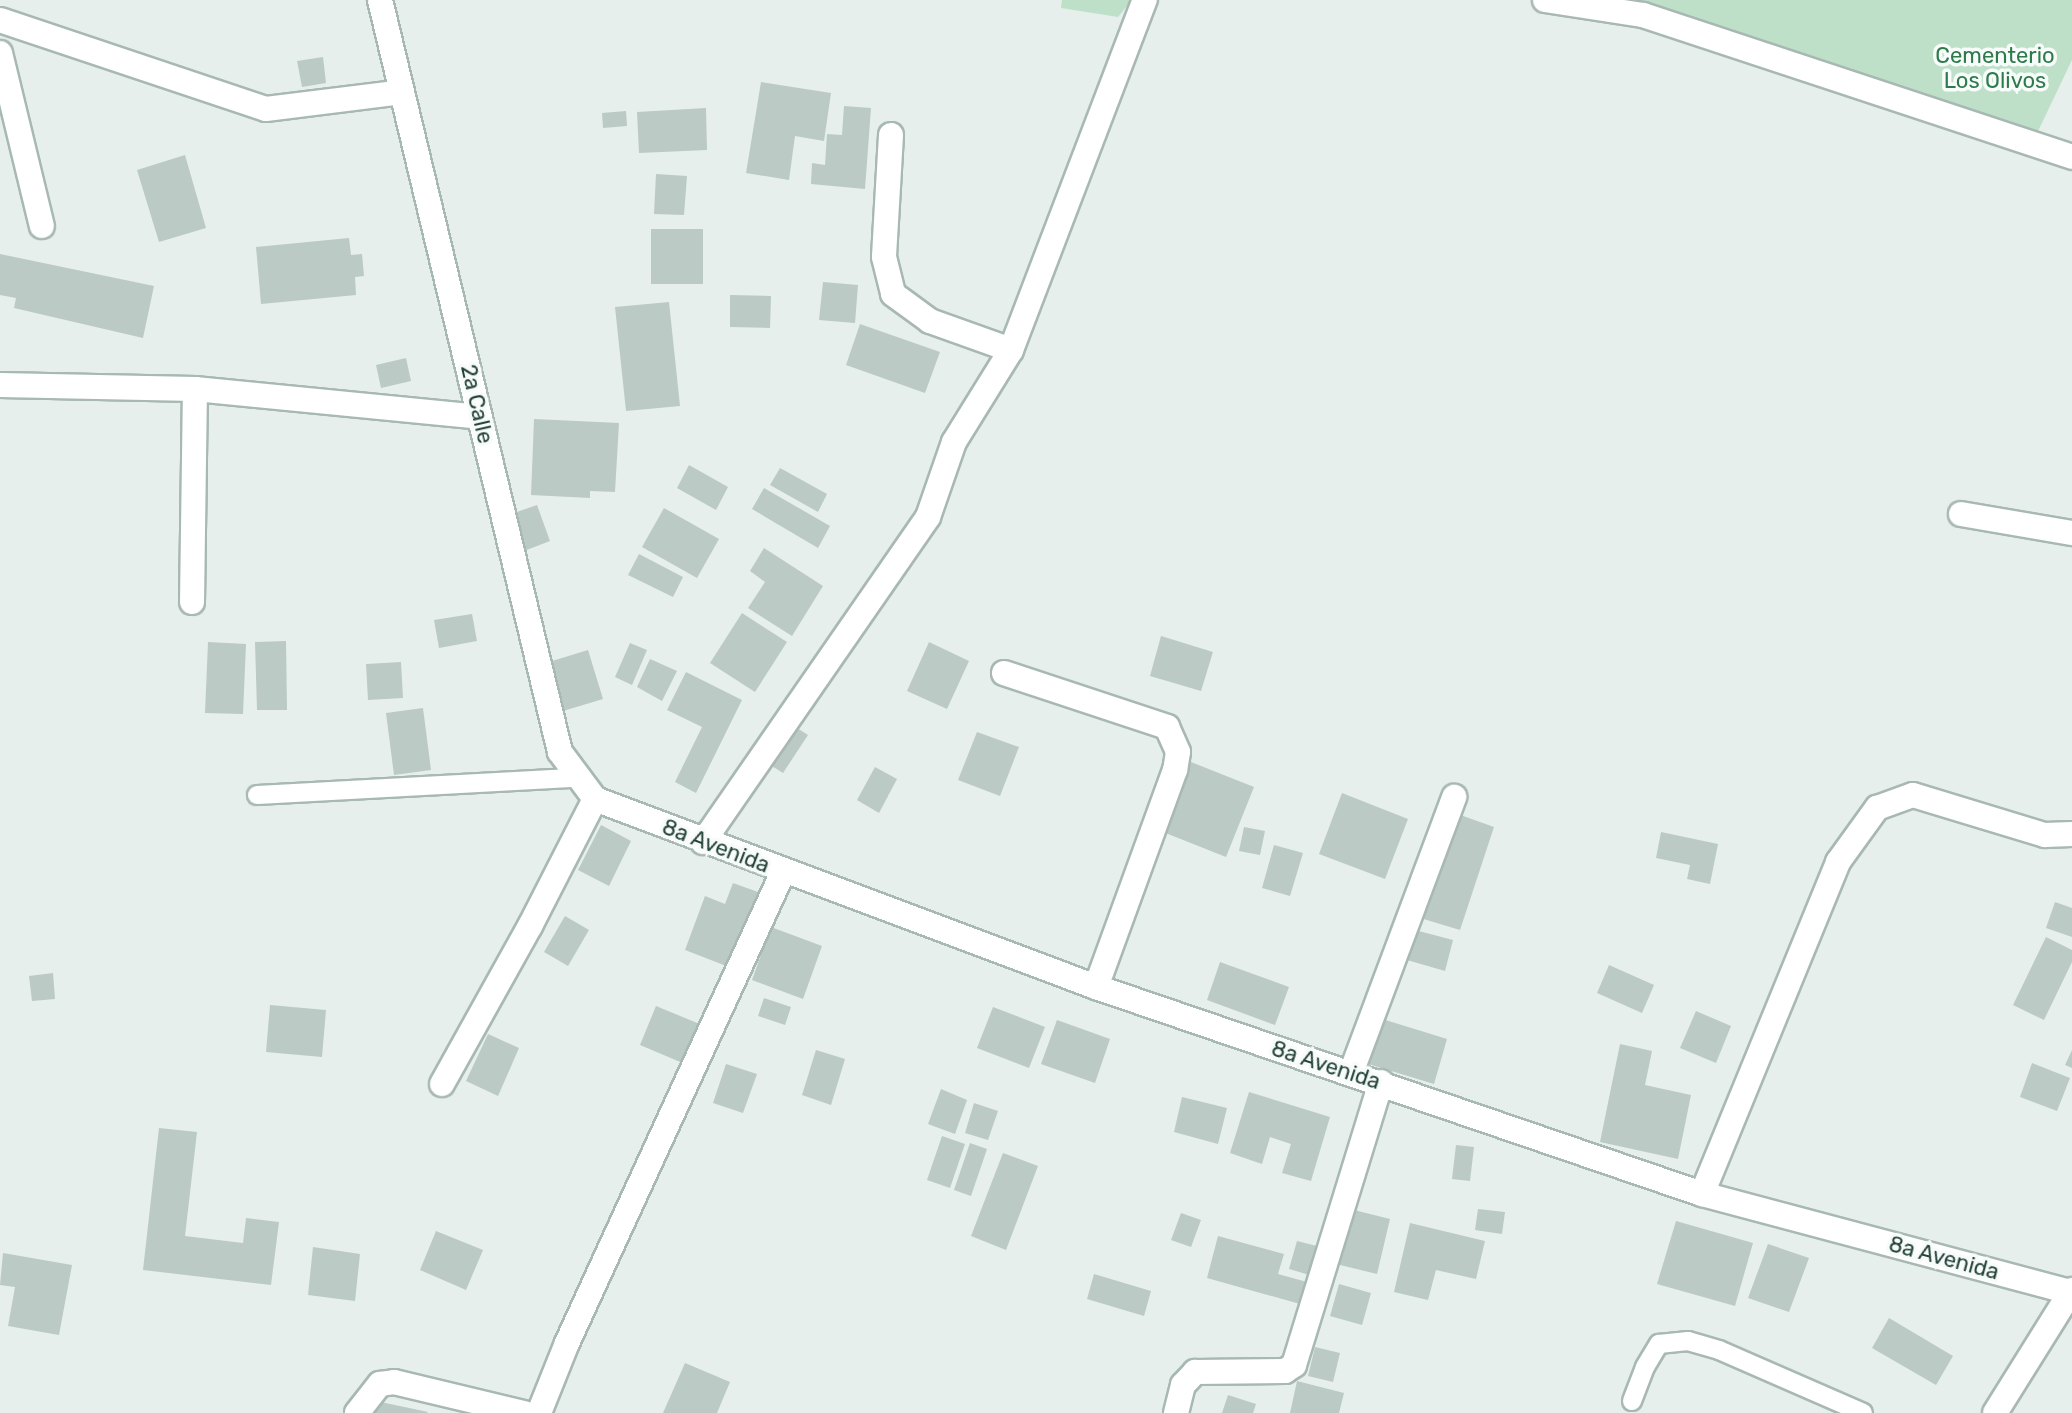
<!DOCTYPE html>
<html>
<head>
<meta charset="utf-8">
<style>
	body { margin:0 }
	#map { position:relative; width:2072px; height:1413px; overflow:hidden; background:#e6efeb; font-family:Rubik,sans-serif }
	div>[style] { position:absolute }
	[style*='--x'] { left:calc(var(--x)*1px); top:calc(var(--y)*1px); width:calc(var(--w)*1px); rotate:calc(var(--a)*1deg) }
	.green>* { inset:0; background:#bfe0c8 }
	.building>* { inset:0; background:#bbcac4 }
	.roads { filter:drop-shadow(2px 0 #a8b8b2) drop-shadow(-2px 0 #a8b8b2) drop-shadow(0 2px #a8b8b2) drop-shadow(0 -2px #a8b8b2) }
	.lane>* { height:18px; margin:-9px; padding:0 9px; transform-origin:9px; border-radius:9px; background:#fff }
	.street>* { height:24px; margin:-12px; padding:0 12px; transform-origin:12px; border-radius:12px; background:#fff }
	.secondary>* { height:24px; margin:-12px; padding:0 12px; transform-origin:12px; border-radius:12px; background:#fff }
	span { translate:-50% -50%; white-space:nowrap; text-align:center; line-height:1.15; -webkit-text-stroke:7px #f7fbf9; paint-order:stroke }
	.park-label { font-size:22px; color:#2d7a4b }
	.street-label { font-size:22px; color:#24423a }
</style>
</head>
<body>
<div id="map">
	<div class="green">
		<div style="clip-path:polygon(1062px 0,1132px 0,1118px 17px,1061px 8px)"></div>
		<div style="clip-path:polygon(1546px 0,2072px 0,2072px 60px,2029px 150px,1777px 64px)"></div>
	</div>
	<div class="building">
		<div style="clip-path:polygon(323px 57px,326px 83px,302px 87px,297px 61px)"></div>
		<div style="clip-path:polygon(761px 82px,831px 93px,824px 141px,795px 136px,789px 180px,746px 173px)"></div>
		<div style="clip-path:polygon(844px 106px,871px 108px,865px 189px,811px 184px,812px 163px,825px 165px,827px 134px,842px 135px)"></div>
		<div style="clip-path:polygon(706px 108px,707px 150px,639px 153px,637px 112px)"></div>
		<div style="clip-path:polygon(626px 111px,627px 126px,603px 128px,602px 113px)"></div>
		<div style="clip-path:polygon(185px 155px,206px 228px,159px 242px,137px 170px)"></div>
		<div style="clip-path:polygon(656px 174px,687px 176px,684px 215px,654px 214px)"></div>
		<div style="clip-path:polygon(651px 229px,703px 229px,703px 284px,651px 284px)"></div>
		<div style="clip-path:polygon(349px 238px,351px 255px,362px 254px,364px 276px,355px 277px,356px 295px,261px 304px,256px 247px)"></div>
		<div style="clip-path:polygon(0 254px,154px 286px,143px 338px,14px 308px,16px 298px,0 295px)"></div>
		<div style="clip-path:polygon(823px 282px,858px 285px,855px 323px,819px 320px)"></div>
		<div style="clip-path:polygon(730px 295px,771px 296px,770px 328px,730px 327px)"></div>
		<div style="clip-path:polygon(669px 302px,680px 406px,626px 411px,615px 307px)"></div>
		<div style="clip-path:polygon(860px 324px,940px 352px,925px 393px,846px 365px)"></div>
		<div style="clip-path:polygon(406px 358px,411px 381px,381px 388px,376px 365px)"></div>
		<div style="clip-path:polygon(534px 419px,619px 423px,615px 492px,590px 491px,590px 498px,531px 495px)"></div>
		<div style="clip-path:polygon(689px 465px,728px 487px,716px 510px,677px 488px)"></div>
		<div style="clip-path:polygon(780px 468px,827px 494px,818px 512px,770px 485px)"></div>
		<div style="clip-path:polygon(764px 488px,830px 526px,818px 548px,752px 509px)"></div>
		<div style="clip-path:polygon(537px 505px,550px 541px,524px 551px,511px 514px)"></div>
		<div style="clip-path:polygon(664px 508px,719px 539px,697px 578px,642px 547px)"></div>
		<div style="clip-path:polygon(764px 548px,823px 586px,792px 636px,748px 608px,765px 582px,750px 571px)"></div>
		<div style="clip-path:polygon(639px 554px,683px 577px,673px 597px,628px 575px)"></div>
		<div style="clip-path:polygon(742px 613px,787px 642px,755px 692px,710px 663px)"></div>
		<div style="clip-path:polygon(472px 614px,477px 641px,439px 648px,434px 620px)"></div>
		<div style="clip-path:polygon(1161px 636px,1213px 652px,1201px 691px,1150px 676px)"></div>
		<div style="clip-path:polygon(286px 641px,287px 710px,257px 710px,255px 642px)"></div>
		<div style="clip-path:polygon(208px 642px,246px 644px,243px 714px,205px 713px)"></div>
		<div style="clip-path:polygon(929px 642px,969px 661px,947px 709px,907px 691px)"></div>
		<div style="clip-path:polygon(630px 643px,647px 650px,632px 685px,615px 677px)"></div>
		<div style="clip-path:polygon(588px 650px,603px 699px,563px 711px,549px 662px)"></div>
		<div style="clip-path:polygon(650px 659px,677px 671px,662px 701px,637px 687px)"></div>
		<div style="clip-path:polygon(401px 662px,403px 698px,368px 700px,366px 664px)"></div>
		<div style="clip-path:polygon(686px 672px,742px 700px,696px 793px,675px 782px,702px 727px,667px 710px)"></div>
		<div style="clip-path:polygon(423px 708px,431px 770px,394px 775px,386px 713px)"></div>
		<div style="clip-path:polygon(789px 723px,808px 735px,783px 773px,764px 761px)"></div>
		<div style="clip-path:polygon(977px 732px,1019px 747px,1000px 796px,958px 780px)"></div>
		<div style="clip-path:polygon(1191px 762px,1254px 787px,1226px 857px,1163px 832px)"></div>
		<div style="clip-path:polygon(875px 767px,897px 779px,879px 813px,857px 800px)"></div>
		<div style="clip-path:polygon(1342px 793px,1408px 819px,1385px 879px,1319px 854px)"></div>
		<div style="clip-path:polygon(1452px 812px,1494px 827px,1460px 930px,1417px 917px)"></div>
		<div style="clip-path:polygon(601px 825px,631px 841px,609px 886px,578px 870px)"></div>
		<div style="clip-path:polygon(1244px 827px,1265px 831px,1260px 855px,1239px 851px)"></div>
		<div style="clip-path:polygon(1661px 832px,1718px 844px,1710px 884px,1687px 879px,1690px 865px,1656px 858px)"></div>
		<div style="clip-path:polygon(1274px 845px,1303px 853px,1290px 896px,1262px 888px)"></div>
		<div style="clip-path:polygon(733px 883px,758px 892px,729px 967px,685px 950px,705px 896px,725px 904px)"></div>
		<div style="clip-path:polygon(2055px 902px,2072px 908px,2072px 937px,2046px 928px)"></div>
		<div style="clip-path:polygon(565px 916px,589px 930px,568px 966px,544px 952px)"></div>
		<div style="clip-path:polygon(771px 927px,822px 946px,803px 999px,752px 980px)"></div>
		<div style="clip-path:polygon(1415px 930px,1453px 940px,1445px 971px,1407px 960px)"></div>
		<div style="clip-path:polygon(2046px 937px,2072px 950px,2072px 962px,2044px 1020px,2013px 1005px)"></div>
		<div style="clip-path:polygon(1220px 962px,1289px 987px,1275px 1025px,1207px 1000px)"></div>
		<div style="clip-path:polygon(1609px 965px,1654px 985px,1642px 1013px,1597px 993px)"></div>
		<div style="clip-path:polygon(53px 973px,55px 999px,32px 1001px,29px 976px)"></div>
		<div style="clip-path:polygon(764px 998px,791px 1007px,785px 1025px,758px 1016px)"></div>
		<div style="clip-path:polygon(270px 1005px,326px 1010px,322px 1057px,266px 1052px)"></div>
		<div style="clip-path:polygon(656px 1006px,702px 1025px,685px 1064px,640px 1045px)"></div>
		<div style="clip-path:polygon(993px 1007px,1045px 1027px,1029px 1068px,977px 1048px)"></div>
		<div style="clip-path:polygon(1696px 1011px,1731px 1026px,1716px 1063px,1680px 1048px)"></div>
		<div style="clip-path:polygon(1379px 1018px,1447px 1039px,1434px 1084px,1365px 1063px)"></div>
		<div style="clip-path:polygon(1057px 1020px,1110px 1039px,1095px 1083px,1041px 1064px)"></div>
		<div style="clip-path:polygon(488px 1034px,519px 1048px,498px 1096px,466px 1081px)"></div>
		<div style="clip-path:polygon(1620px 1044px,1652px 1051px,1645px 1085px,1691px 1095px,1678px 1159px,1600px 1142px)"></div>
		<div style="clip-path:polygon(816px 1050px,845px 1059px,831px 1105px,802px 1095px)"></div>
		<div style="clip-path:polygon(2072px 1050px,2072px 1068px,2065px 1065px)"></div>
		<div style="clip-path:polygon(2032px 1063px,2070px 1078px,2057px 1111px,2020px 1097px)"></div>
		<div style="clip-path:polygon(726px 1064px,757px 1074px,743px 1113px,713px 1103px)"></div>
		<div style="clip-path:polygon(941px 1089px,967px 1100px,955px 1134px,928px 1124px)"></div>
		<div style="clip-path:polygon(1249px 1092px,1330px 1117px,1311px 1181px,1282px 1173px,1291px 1144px,1270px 1137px,1262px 1164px,1230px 1153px)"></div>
		<div style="clip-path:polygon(1182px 1097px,1227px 1108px,1218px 1144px,1174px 1132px)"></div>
		<div style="clip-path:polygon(974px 1103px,998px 1111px,988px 1140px,965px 1133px)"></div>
		<div style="clip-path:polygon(159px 1128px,197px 1132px,185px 1236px,243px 1243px,246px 1218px,279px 1222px,271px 1285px,143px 1270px)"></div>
		<div style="clip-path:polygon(942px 1136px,965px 1144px,950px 1188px,927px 1180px)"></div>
		<div style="clip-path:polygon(970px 1143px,987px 1149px,971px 1196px,954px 1190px)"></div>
		<div style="clip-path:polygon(1456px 1145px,1474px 1147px,1470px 1181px,1452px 1179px)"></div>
		<div style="clip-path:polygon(1003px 1153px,1038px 1166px,1006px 1250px,971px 1236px)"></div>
		<div style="clip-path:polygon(1346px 1208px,1390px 1219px,1377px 1274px,1332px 1263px)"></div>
		<div style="clip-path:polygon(1478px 1209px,1505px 1212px,1502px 1234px,1475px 1230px)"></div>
		<div style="clip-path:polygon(1181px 1213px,1201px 1220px,1191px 1247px,1171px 1240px)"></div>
		<div style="clip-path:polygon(1676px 1221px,1753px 1243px,1735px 1306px,1657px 1284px)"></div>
		<div style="clip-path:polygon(1410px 1223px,1485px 1241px,1476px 1279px,1436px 1270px,1428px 1300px,1394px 1292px)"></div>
		<div style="clip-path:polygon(436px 1231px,483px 1250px,466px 1290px,420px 1270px)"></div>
		<div style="clip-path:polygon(1218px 1236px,1284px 1254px,1278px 1274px,1307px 1282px,1300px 1304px,1207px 1278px)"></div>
		<div style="clip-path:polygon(1297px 1241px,1321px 1247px,1313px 1276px,1289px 1269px)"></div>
		<div style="clip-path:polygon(1768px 1244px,1809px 1258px,1789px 1312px,1748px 1298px)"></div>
		<div style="clip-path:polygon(313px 1247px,360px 1254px,355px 1301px,308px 1295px)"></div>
		<div style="clip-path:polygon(3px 1253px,72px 1265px,59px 1335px,8px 1326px,15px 1287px,0 1285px)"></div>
		<div style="clip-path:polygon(1094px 1274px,1151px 1291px,1144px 1316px,1087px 1299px)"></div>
		<div style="clip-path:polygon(1339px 1284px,1371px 1293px,1362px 1325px,1330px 1316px)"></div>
		<div style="clip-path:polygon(1889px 1318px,1953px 1356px,1936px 1385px,1872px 1348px)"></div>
		<div style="clip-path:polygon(1315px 1347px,1340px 1353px,1333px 1382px,1308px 1376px)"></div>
		<div style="clip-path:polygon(685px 1363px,730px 1382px,717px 1413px,663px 1413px)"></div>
		<div style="clip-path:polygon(1297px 1381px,1344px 1393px,1339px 1413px,1290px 1413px)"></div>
		<div style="clip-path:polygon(1228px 1395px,1256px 1404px,1253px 1413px,1222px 1413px)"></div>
		<div style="clip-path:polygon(376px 1401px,428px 1412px,427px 1413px,373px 1413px)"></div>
	</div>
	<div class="roads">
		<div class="lane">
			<div style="--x:257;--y:795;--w:319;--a:-3.1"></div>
			<div style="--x:1632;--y:1401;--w:36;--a:-69"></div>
			<div style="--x:1645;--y:1367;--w:27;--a:-59"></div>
			<div style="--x:1659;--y:1344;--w:29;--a:-6"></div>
			<div style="--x:1688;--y:1341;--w:32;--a:16"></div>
			<div style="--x:1719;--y:1350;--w:157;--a:23.6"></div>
		</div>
		<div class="street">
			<div style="--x:380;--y:0;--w:773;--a:76.54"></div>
			<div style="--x:560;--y:752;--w:59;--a:53.3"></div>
			<div style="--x:595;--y:799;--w:535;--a:20.57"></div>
			<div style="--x:1096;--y:987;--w:640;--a:18.86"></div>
			<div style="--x:1702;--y:1194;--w:382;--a:14.9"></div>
			<div style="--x:1545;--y:0;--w:99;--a:8.7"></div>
			<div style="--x:1643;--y:15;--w:452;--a:18.3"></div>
			<div style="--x:0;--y:20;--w:280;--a:18.5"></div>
			<div style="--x:266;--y:109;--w:137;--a:-7.1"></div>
			<div style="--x:0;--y:53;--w:178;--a:76.4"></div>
			<div style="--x:891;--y:135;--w:122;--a:93.3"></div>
			<div style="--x:884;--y:257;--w:38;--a:76"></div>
			<div style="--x:893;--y:294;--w:46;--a:36.1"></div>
			<div style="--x:930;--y:321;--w:86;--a:19.7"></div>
			<div style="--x:0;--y:385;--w:195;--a:1.2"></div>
			<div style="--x:195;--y:389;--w:286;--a:5.6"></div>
			<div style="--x:1961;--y:514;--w:113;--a:9.7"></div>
			<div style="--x:192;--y:602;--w:213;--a:-89.2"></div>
			<div style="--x:1004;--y:673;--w:172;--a:18.3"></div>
			<div style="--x:1167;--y:727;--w:27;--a:66"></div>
			<div style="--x:1178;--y:752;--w:18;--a:99"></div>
			<div style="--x:1175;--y:770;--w:231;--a:110"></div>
			<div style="--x:703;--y:842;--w:395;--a:-55.3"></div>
			<div style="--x:928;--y:517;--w:79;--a:-70.9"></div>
			<div style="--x:954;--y:442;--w:108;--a:-58.2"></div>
			<div style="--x:1011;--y:350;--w:375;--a:-69.1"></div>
			<div style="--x:1351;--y:1073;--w:295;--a:-69.5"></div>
			<div style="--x:442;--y:1084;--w:181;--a:-60.9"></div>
			<div style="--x:530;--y:926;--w:143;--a:-62.9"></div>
			<div style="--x:1702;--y:1194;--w:359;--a:-67.7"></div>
			<div style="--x:1838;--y:862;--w:67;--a:-54.2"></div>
			<div style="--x:1877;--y:808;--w:38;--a:-20"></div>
			<div style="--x:1913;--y:795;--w:138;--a:16.9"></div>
			<div style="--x:2045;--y:835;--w:27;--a:-2"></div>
			<div style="--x:357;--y:1413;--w:37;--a:-52"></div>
			<div style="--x:380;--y:1384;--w:14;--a:-8"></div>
			<div style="--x:394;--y:1382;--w:134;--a:13.4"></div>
			<div style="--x:539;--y:1413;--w:75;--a:-68.2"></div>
			<div style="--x:567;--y:1343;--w:518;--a:-65.36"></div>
			<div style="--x:1176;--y:1413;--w:29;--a:-76"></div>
			<div style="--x:1183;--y:1385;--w:18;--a:-47"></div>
			<div style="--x:1195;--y:1372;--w:90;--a:-0.6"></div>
			<div style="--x:1285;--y:1371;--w:11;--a:-34"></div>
			<div style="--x:1294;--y:1365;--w:296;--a:-72.9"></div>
		</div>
		<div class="secondary">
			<div style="--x:1995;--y:1413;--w:145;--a:-58"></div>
		</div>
	</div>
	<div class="park-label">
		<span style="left:1995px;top:68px">Cementerio<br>Los Olivos</span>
	</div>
	<div class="street-label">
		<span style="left:477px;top:404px;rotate:77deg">2a Calle</span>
		<span style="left:716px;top:846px;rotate:21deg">8a Avenida</span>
		<span style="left:1326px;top:1065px;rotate:18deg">8a Avenida</span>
		<span style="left:1944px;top:1258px;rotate:15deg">8a Avenida</span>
	</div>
</div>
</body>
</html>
